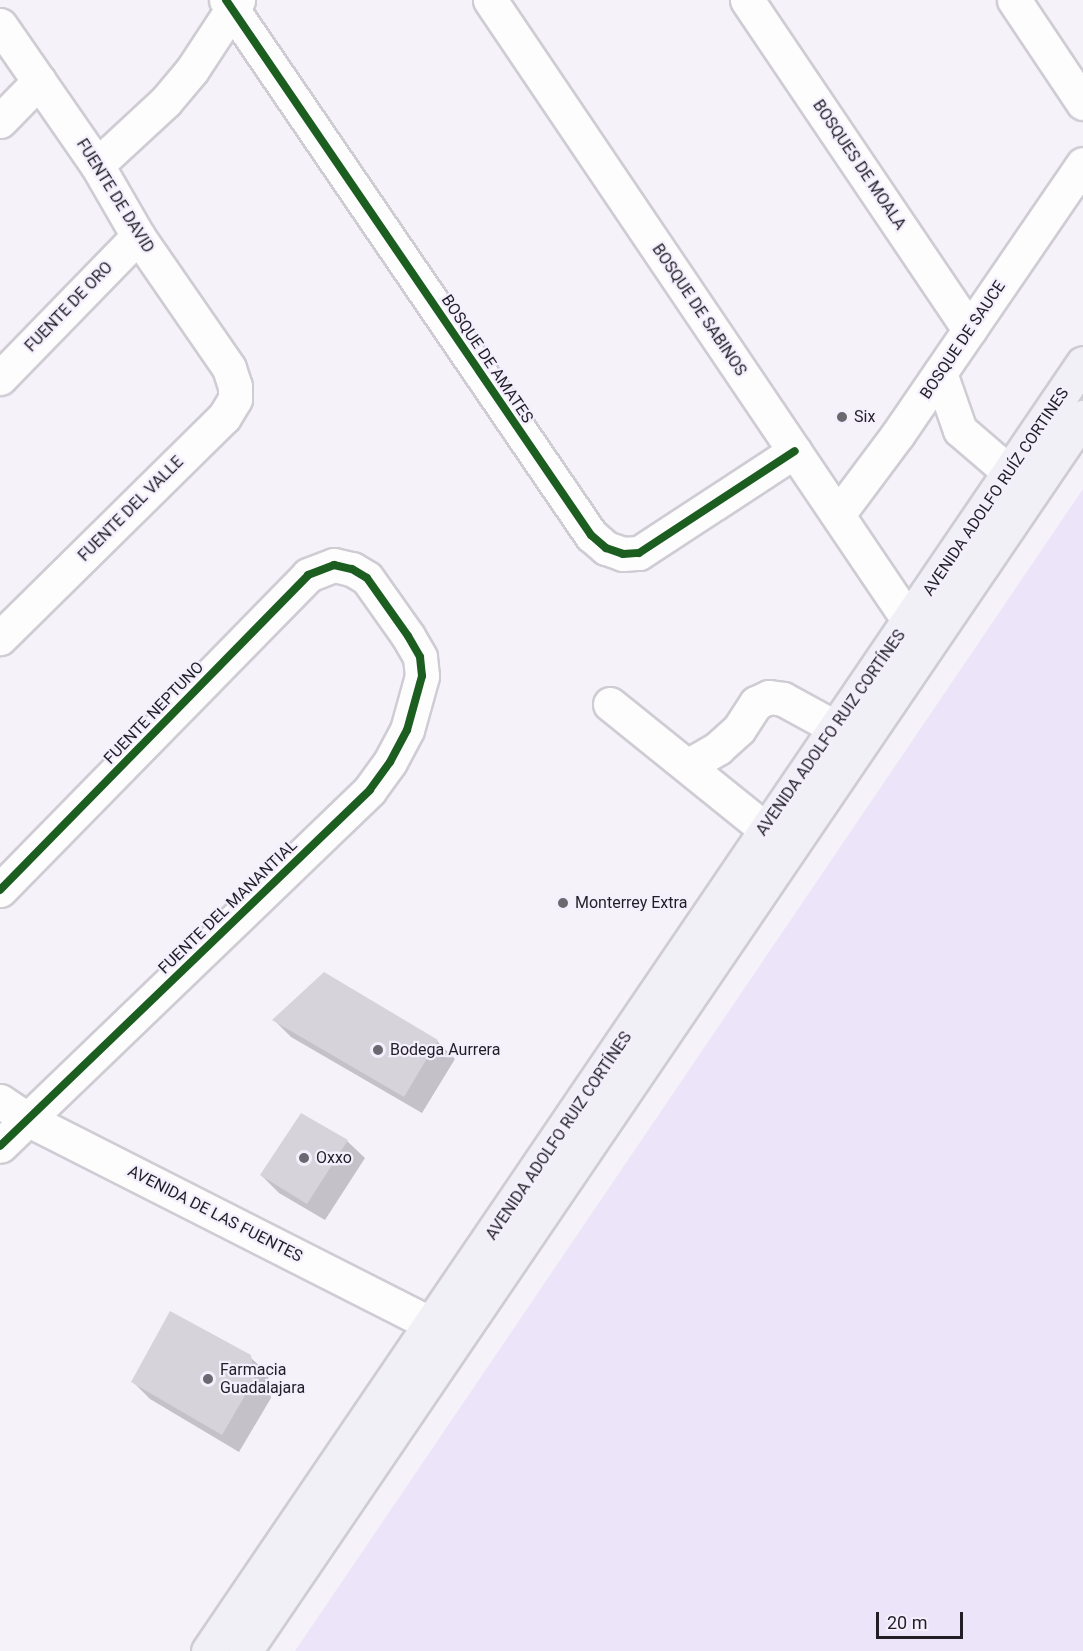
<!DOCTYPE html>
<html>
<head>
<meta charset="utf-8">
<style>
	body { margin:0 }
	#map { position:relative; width:1083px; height:1651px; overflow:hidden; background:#f5f2fa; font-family:Roboto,sans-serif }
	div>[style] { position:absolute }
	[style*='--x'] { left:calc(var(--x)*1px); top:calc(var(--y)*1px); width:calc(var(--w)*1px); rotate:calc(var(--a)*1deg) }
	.green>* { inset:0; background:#ece4f9 }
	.shadow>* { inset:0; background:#0003 }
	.building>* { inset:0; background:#d6d3db }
	.roads { filter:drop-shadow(2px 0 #cfccd4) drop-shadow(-2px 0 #cfccd4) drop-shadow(0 2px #cfccd4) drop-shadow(0 -2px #cfccd4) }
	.minor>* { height:33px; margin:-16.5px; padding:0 16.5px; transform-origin:16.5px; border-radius:16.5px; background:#fefdfe }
	.major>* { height:33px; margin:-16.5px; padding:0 16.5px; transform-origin:16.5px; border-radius:16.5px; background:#f2f0f7 }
	.cycleway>* { height:8px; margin:-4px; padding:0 4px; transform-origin:4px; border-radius:4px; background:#1b5e20 }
	.dots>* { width:16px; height:16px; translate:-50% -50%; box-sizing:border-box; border:3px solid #f4effd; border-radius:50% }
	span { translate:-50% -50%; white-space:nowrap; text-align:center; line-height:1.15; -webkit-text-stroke:4.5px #f4effd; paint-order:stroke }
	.street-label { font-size:16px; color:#211e26 }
	.poi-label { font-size:16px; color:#211e26 }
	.left { translate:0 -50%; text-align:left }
	.scale { position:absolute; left:876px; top:1612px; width:87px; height:27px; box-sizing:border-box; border:3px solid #211e26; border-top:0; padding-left:8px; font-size:18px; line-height:21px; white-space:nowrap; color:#211e26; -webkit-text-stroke:4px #f4effd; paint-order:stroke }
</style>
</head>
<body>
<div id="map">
	<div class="green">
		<div style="clip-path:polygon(1083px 489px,1083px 1651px,295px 1651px)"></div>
	</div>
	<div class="shadow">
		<div style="clip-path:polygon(325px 974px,437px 1041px,455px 1059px,422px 1113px,291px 1037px,274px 1020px)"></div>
		<div style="clip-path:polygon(347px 1141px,365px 1158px,325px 1220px,279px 1193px,261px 1175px)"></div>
		<div style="clip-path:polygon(250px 1357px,268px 1374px,271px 1398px,239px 1452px,150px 1399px,133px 1382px)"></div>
	</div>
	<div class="building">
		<div style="clip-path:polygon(324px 972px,438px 1040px,404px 1097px,272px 1020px)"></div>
		<div style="clip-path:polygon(301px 1113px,348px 1140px,307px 1204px,260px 1175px)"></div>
		<div style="clip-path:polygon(170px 1311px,251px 1355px,254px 1380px,222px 1435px,131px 1382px)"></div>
	</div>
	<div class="roads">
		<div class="minor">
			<div style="--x:226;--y:0;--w:648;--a:55.7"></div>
			<div style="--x:591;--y:535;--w:20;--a:41"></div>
			<div style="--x:606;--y:548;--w:18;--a:19"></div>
			<div style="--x:623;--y:554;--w:16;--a:-4"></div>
			<div style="--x:639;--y:553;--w:186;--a:-33.2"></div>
			<div style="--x:490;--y:0;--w:749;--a:55.99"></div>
			<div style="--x:909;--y:621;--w:19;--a:36"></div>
			<div style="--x:924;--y:632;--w:6;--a:-39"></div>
			<div style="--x:747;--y:0;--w:398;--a:56"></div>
			<div style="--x:1014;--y:0;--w:124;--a:56.2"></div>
			<div style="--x:0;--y:25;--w:170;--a:55.3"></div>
			<div style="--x:97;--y:165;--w:82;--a:60"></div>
			<div style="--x:138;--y:236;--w:160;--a:55.4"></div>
			<div style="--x:229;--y:368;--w:19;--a:72"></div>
			<div style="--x:235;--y:386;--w:13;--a:90"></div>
			<div style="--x:235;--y:399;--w:21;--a:121"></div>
			<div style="--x:224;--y:417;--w:315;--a:135.4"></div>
			<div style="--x:0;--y:121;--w:56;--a:-45.7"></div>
			<div style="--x:97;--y:165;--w:94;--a:-42.8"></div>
			<div style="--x:166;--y:101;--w:40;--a:-50"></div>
			<div style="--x:192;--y:70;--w:84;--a:-56.7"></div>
			<div style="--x:940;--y:373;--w:60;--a:70.7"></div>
			<div style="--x:960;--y:430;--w:74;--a:40.6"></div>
			<div style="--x:1016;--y:478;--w:20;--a:84"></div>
			<div style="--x:0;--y:378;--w:198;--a:-45.8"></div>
			<div style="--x:839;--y:513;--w:99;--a:-53.2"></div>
			<div style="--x:898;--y:434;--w:327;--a:-55.6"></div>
			<div style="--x:610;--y:704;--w:199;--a:38.9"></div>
			<div style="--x:689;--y:765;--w:34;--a:-30"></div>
			<div style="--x:718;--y:748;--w:28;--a:-42"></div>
			<div style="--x:739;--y:729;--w:31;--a:-57"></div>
			<div style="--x:756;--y:703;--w:14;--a:-25"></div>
			<div style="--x:769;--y:697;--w:14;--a:8"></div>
			<div style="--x:783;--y:699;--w:60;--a:28.7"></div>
			<div style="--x:0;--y:890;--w:441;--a:-45.6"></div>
			<div style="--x:308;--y:575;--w:28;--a:-21"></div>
			<div style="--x:334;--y:565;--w:18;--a:13"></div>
			<div style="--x:352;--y:569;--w:17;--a:31"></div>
			<div style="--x:367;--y:578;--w:71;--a:54.7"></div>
			<div style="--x:408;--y:636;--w:24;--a:60"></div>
			<div style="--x:420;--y:657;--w:19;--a:84"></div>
			<div style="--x:422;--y:676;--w:56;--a:105.5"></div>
			<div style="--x:407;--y:730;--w:36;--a:118"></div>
			<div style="--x:390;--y:762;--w:34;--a:126"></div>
			<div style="--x:370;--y:790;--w:513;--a:136.1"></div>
			<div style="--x:0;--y:1101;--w:32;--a:34"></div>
			<div style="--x:27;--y:1119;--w:479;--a:26.9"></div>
		</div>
		<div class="major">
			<div style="--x:208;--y:1651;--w:1557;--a:-55.81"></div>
			<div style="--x:245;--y:1651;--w:1492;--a:-55.82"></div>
		</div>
	</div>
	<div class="cycleway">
		<div style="--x:226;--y:0;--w:648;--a:55.7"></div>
		<div style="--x:591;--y:535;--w:20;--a:41"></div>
		<div style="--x:606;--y:548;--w:18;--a:19"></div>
		<div style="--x:623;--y:554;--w:16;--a:-4"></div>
		<div style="--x:639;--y:553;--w:186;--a:-33.2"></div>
		<div style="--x:0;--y:890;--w:441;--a:-45.6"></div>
		<div style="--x:308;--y:575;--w:28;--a:-21"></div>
		<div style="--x:334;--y:565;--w:18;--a:13"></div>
		<div style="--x:352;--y:569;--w:17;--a:31"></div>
		<div style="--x:367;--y:578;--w:71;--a:54.7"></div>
		<div style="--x:408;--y:636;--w:24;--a:60"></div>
		<div style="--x:420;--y:657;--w:19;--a:84"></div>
		<div style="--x:422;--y:676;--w:56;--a:105.5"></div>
		<div style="--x:407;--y:730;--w:36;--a:118"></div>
		<div style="--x:390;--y:762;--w:34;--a:126"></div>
		<div style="--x:370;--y:790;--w:513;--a:136.1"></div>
	</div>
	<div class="dots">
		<div style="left:842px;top:417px;background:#6b6870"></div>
		<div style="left:563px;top:903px;background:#6b6870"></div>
		<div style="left:378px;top:1050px;background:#6b6870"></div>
		<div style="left:304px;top:1158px;background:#6b6870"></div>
		<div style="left:208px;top:1379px;background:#6b6870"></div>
	</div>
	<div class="street-label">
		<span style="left:859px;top:165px;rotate:56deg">BOSQUES DE MOALA</span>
		<span style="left:115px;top:196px;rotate:58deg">FUENTE DE DAVID</span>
		<span style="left:69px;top:307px;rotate:-46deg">FUENTE DE ORO</span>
		<span style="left:699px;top:310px;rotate:56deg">BOSQUE DE SABINOS</span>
		<span style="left:963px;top:340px;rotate:-56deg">BOSQUE DE SAUCE</span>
		<span style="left:487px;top:359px;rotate:56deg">BOSQUE DE AMATES</span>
		<span style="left:996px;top:492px;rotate:-56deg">AVENIDA ADOLFO RUÍZ CORTINES</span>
		<span style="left:131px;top:509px;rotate:-45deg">FUENTE DEL VALLE</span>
		<span style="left:154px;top:713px;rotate:-46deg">FUENTE NEPTUNO</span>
		<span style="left:831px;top:733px;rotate:-55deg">AVENIDA ADOLFO RUIZ CORTÍNES</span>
		<span style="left:228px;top:907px;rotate:-44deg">FUENTE DEL MANANTIAL</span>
		<span style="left:559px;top:1136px;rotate:-56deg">AVENIDA ADOLFO RUIZ CORTÍNES</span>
		<span style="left:215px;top:1214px;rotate:27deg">AVENIDA DE LAS FUENTES</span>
	</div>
	<div class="poi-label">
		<span class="left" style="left:854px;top:417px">Six</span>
		<span class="left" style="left:575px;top:903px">Monterrey Extra</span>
		<span class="left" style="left:390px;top:1050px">Bodega Aurrera</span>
		<span class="left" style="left:316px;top:1158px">Oxxo</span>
		<span class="left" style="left:220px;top:1379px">Farmacia<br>Guadalajara</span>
	</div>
	<div class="scale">20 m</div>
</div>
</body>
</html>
